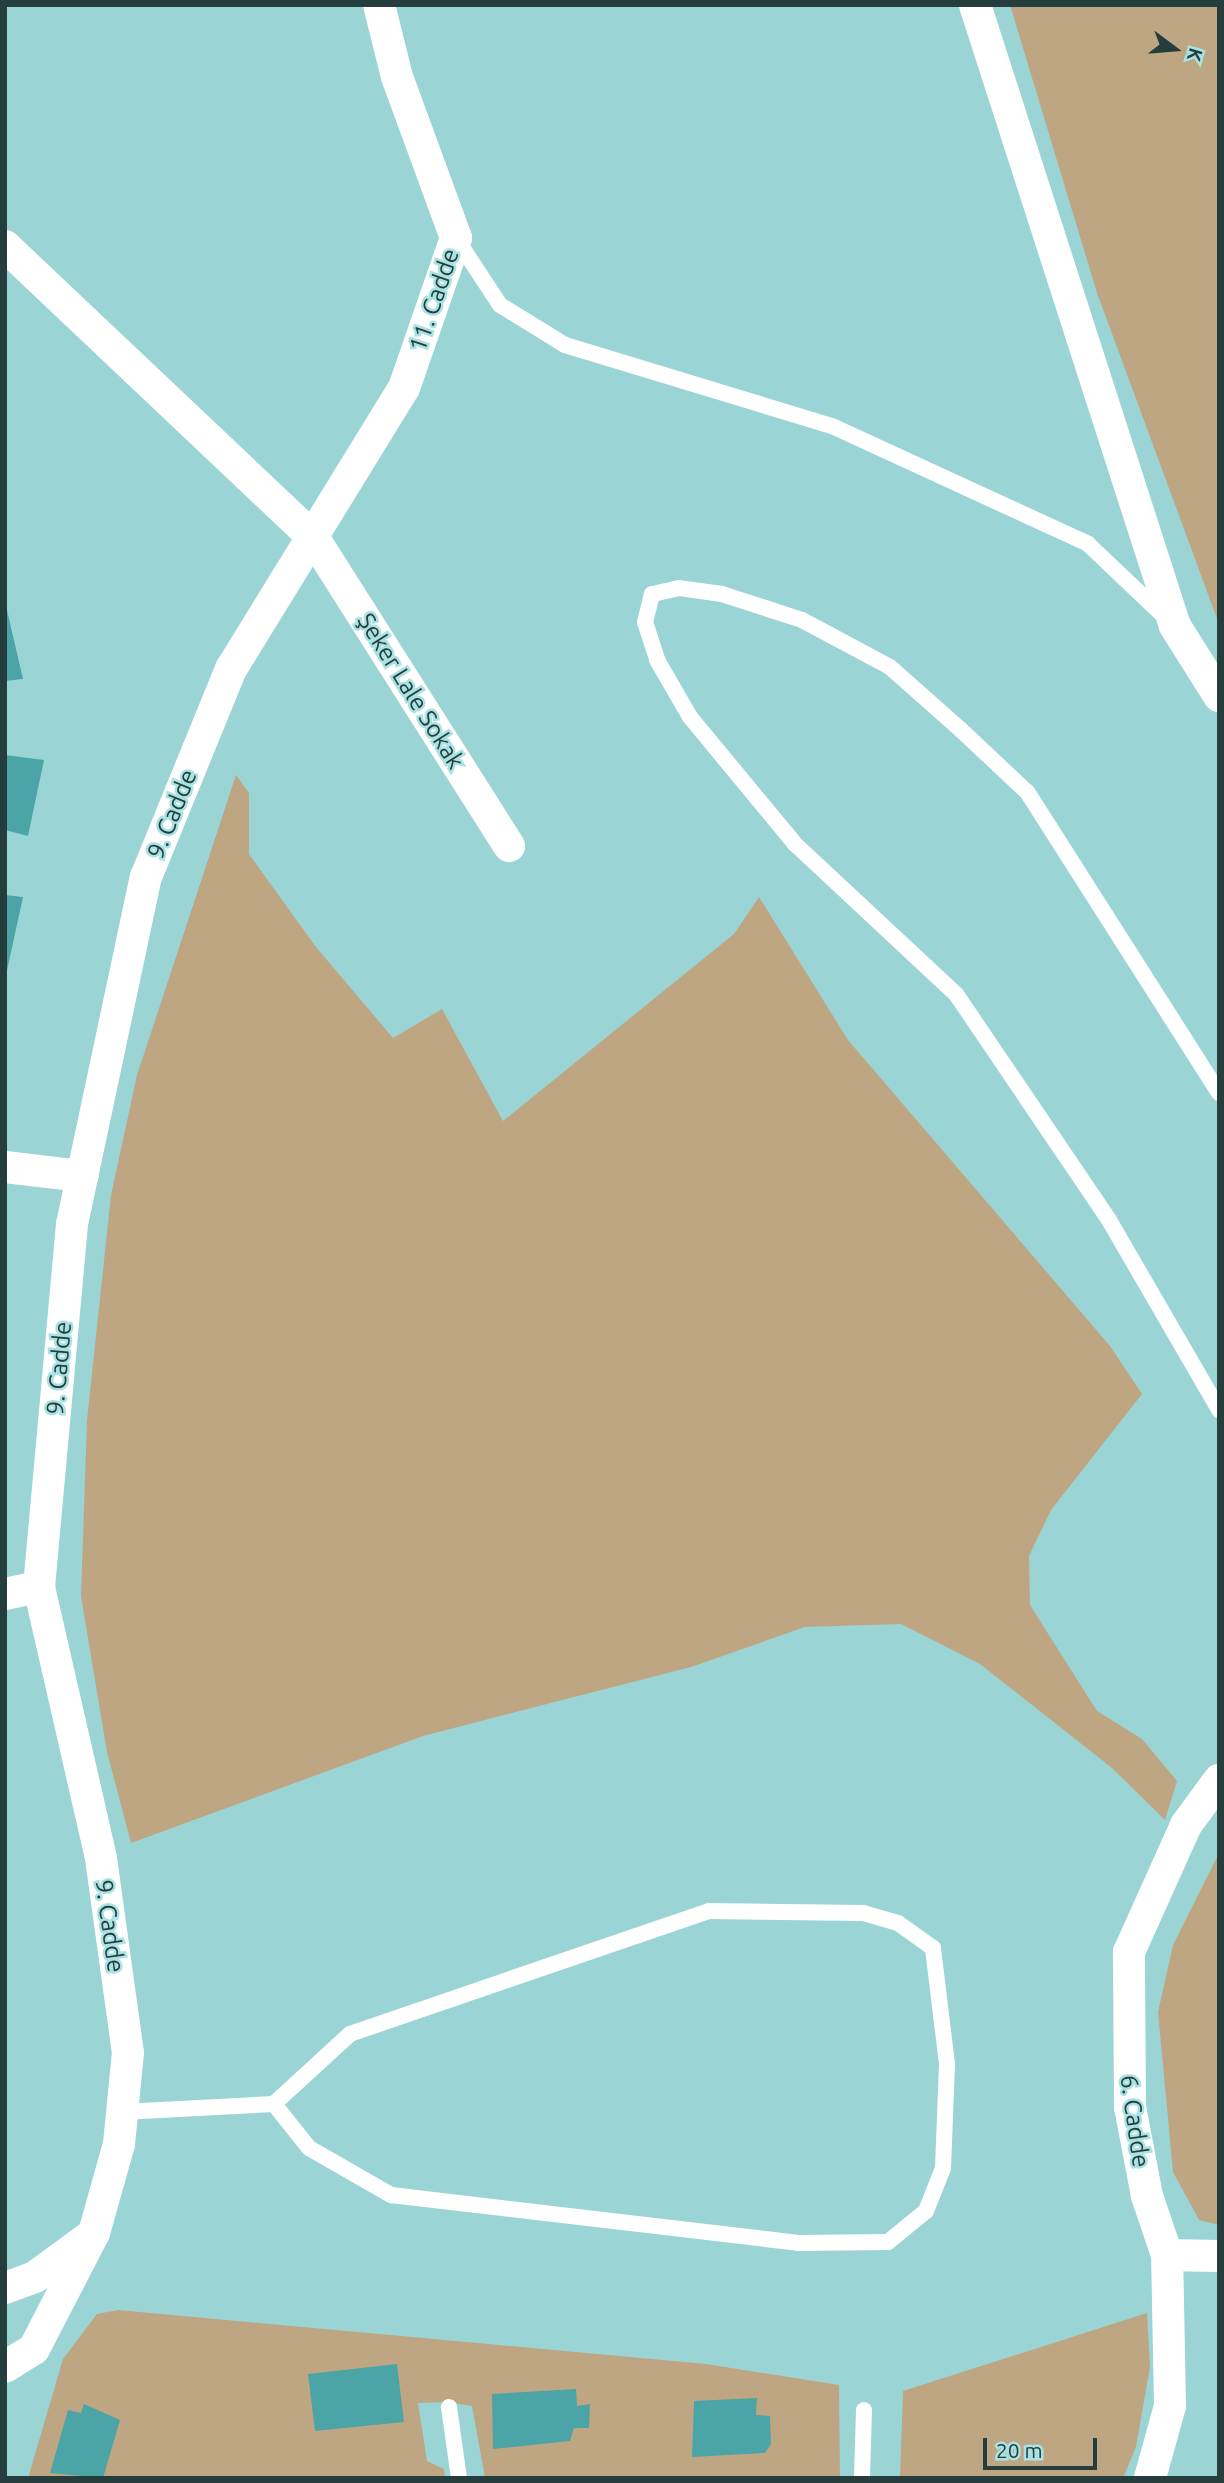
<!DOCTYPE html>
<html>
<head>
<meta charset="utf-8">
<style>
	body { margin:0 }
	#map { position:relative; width:1224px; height:2483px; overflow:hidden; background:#9bd4d5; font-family:Ubuntu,sans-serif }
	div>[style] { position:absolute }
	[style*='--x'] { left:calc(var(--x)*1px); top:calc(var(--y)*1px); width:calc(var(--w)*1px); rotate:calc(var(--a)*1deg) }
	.green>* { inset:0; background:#bfa683 }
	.building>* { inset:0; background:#4ba4a5 }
	.service>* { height:16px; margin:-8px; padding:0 8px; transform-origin:8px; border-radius:8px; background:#fff }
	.minor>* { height:32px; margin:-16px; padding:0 16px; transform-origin:16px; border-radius:16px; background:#fff }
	span { translate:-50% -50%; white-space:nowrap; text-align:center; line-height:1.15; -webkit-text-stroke:5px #a8e2e2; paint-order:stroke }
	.street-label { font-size:24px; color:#263d3e }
	.frame { position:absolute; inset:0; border:7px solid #263d3e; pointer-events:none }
	.north { position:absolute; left:1140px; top:14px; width:70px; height:70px; -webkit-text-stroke:5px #a8e2e2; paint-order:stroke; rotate:106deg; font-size:19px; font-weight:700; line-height:28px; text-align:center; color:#263d3e }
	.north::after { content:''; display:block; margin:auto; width:24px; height:32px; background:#263d3e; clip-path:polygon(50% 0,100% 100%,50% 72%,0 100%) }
	.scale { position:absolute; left:983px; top:2438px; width:114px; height:32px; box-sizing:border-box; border:4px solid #263d3e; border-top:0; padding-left:9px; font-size:21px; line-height:24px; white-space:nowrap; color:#263d3e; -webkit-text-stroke:5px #a8e2e2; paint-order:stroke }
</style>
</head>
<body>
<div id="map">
	<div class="green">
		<div style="clip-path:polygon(1010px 5px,1219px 5px,1219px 624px,1097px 293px)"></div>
		<div style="clip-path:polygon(236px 775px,249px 793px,249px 854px,316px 947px,393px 1038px,442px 1009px,503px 1121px,734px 934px,759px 897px,848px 1040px,1110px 1346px,1142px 1394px,1051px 1510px,1029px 1556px,1030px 1605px,1097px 1711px,1142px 1739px,1177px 1781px,1165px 1820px,1112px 1768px,980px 1664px,901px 1624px,805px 1627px,691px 1667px,423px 1736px,131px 1843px,107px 1752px,81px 1596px,87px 1420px,111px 1195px,137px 1075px)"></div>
		<div style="clip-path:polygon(1219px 1853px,1219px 2225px,1199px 2220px,1173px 2172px,1158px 2012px,1173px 1945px)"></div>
		<div style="clip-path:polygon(118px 2310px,706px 2364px,839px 2385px,840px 2478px,485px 2478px,472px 2406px,447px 2402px,418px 2403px,427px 2461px,444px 2469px,445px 2478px,28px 2478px,63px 2359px,97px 2314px)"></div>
		<div style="clip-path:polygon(1147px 2313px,1150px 2367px,1136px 2447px,1123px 2478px,900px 2478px,903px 2391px)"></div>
	</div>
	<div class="building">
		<div style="clip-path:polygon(6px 606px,23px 679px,5px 681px)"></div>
		<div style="clip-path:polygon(5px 755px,44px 760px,28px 836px,5px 830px)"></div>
		<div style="clip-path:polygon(5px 895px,23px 897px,6px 975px,5px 975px)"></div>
		<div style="clip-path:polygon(397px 2364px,404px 2422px,315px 2431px,308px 2374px)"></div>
		<div style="clip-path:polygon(576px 2389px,577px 2406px,590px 2404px,589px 2428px,574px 2428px,570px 2441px,493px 2449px,492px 2394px)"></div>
		<div style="clip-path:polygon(757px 2398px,756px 2415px,770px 2416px,771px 2444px,765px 2453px,692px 2457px,694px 2401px)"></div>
		<div style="clip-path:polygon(84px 2404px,120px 2420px,103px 2478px,50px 2473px,68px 2410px,81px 2413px)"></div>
	</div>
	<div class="service">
		<div style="--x:456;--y:238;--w:80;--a:56.7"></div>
		<div style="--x:500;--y:305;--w:76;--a:31.6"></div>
		<div style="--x:565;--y:345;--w:279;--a:16.9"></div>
		<div style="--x:832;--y:426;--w:282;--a:24.7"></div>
		<div style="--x:1088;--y:544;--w:108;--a:43.5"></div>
		<div style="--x:1219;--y:1093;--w:357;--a:-122.5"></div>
		<div style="--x:1027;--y:792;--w:91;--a:-136.8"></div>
		<div style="--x:961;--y:730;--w:95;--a:-138.4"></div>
		<div style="--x:890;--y:667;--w:100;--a:-151.9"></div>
		<div style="--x:802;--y:620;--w:84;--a:-162"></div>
		<div style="--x:722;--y:594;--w:43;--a:-172.1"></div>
		<div style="--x:679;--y:588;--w:28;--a:167"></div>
		<div style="--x:652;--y:594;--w:29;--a:104"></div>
		<div style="--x:645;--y:622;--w:40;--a:72"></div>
		<div style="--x:657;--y:660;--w:66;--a:59.9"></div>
		<div style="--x:690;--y:717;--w:165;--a:50.4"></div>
		<div style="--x:795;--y:844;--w:220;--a:43"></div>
		<div style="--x:956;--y:994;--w:273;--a:55.9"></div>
		<div style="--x:1109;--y:1220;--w:220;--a:59.9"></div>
		<div style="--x:122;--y:2112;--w:152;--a:-3"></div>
		<div style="--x:274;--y:2104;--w:56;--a:51.5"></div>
		<div style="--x:309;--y:2148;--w:95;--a:29.8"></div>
		<div style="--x:391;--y:2195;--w:410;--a:6.7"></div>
		<div style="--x:798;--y:2243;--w:90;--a:-0.6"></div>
		<div style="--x:888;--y:2242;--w:49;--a:-39.2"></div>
		<div style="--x:926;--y:2211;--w:46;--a:-68.4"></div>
		<div style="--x:943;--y:2168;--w:104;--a:-87.8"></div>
		<div style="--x:947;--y:2064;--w:117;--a:-96.9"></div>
		<div style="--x:933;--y:1948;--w:43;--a:-144.5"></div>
		<div style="--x:898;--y:1923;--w:35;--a:-164"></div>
		<div style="--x:864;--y:1913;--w:155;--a:-179.3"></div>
		<div style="--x:709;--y:1911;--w:379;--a:161.1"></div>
		<div style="--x:350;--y:2034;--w:103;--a:137.4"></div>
		<div style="--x:449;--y:2407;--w:72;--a:82"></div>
		<div style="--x:862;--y:2478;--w:68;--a:-88.3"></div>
	</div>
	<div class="minor">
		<div style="--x:975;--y:5;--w:652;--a:72.15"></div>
		<div style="--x:1175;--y:626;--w:83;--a:57.8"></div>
		<div style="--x:5;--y:246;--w:424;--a:43.4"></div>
		<div style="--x:313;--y:537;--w:366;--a:57.6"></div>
		<div style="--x:5;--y:1167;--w:78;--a:6.7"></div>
		<div style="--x:5;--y:1594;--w:35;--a:-12"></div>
		<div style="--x:1167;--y:2255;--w:52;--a:1.1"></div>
		<div style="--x:5;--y:2288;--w:32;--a:-20"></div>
		<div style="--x:35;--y:2277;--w:66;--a:-36.3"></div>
		<div style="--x:5;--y:2367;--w:34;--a:-32"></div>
		<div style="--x:34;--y:2349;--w:131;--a:-62.7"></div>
		<div style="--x:94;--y:2233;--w:92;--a:-74.3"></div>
		<div style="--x:119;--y:2144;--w:91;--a:-84.4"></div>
		<div style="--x:128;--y:2053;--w:197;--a:-97.9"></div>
		<div style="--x:101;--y:1858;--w:278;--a:-102.9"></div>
		<div style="--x:39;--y:1587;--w:364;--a:-84.8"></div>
		<div style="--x:72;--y:1224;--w:355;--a:-78"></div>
		<div style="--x:146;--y:877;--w:225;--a:-67.8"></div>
		<div style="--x:231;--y:669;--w:330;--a:-58.4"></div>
		<div style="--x:404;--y:388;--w:159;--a:-70.9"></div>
		<div style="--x:456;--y:238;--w:171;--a:-110.1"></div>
		<div style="--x:397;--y:77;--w:74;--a:-104"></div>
		<div style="--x:1150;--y:2478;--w:75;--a:-74.5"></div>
		<div style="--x:1170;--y:2406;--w:151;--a:-91.1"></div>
		<div style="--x:1167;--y:2255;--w:62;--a:-108.7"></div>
		<div style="--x:1147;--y:2196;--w:91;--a:-100.8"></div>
		<div style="--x:1130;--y:2107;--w:155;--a:-90.4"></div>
		<div style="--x:1129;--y:1952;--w:139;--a:-65.8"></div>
		<div style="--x:1186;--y:1825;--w:56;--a:-53.7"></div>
	</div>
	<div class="street-label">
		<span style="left:434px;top:300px;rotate:-71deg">11. Cadde</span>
		<span style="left:411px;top:691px;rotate:58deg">Şeker Lale Sokak</span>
		<span style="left:172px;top:814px;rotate:-68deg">9. Cadde</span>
		<span style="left:59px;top:1368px;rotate:-85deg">9. Cadde</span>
		<span style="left:110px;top:1926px;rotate:82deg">9. Cadde</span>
		<span style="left:1135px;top:2121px;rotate:82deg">6. Cadde</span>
	</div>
	<div class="frame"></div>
	<div class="north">K</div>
	<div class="scale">20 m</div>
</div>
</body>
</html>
